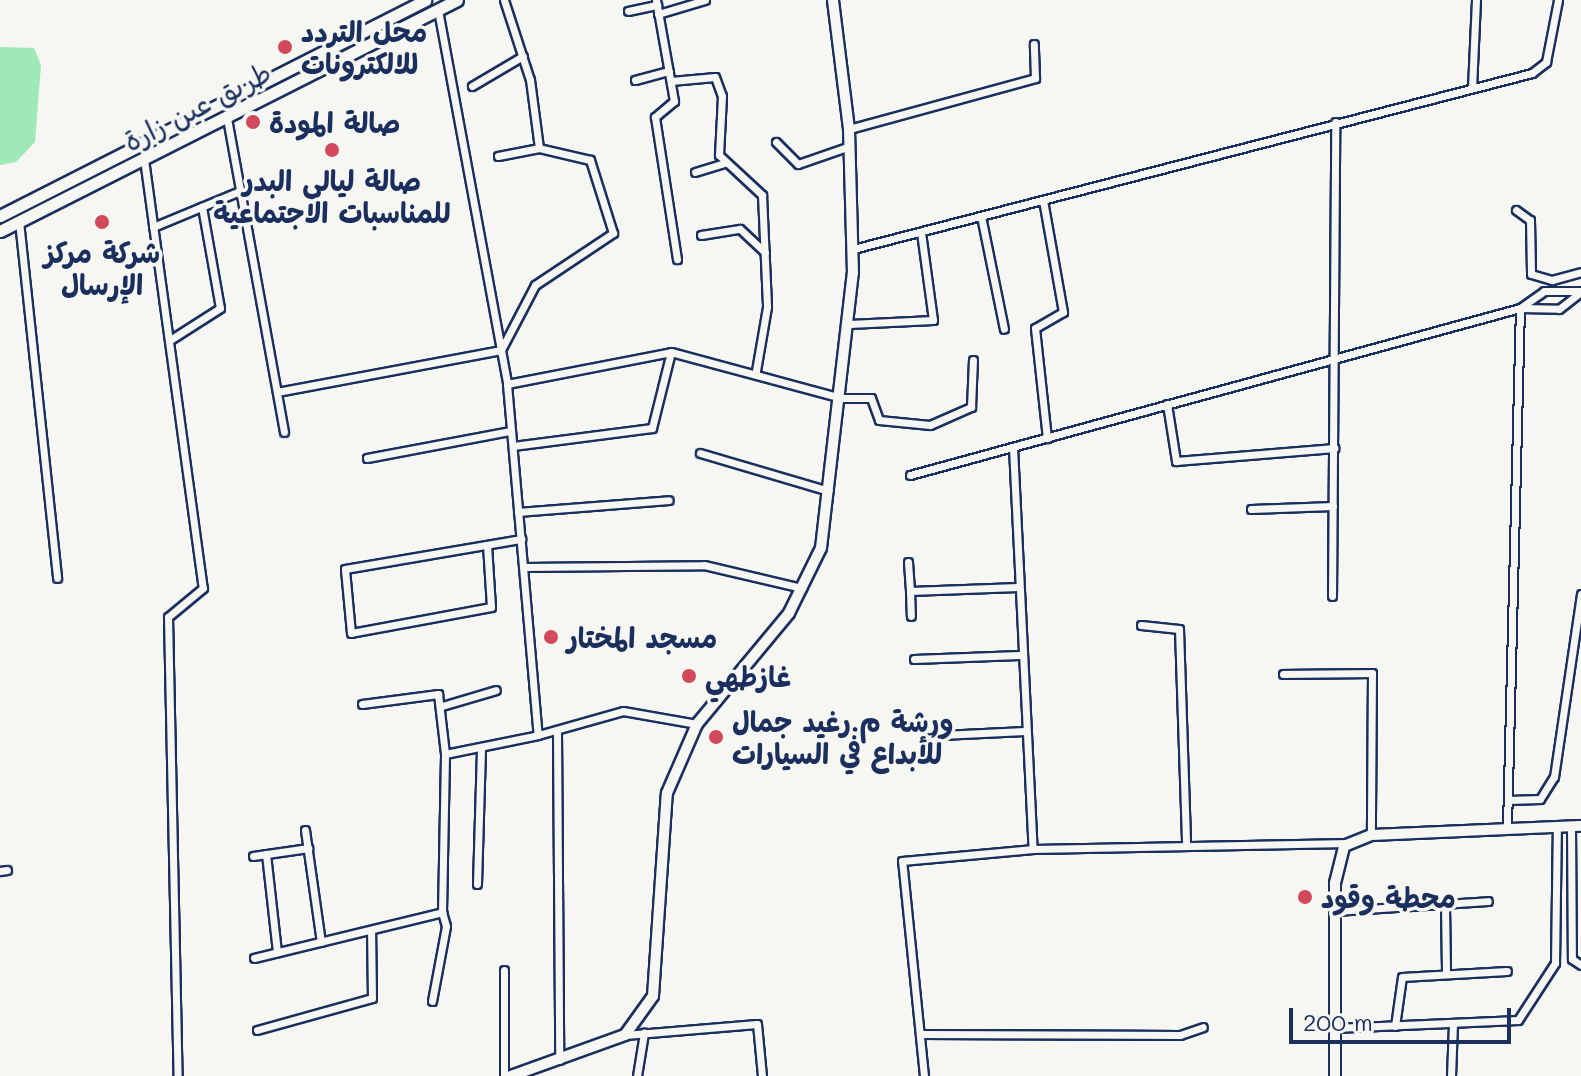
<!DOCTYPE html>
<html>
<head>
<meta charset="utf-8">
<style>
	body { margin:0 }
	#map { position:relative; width:1581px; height:1076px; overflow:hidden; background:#f6f6f2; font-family:Mali,"Playpen Sans Arabic",sans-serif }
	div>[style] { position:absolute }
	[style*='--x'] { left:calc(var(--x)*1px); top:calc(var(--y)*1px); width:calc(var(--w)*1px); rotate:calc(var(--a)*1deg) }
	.green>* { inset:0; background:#9fe8b7 }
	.roads { filter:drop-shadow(2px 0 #1b2f5e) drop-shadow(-2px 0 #1b2f5e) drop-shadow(0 2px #1b2f5e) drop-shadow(0 -2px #1b2f5e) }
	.street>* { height:7px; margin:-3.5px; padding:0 3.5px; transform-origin:3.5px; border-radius:3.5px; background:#f6f6f2 }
	.secondary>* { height:10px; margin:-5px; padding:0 5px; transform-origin:5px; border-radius:5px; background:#f6f6f2 }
	.primary>* { height:11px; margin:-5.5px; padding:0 5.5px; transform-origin:5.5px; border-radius:5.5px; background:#f6f6f2 }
	.dots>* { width:22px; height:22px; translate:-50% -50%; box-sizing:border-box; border:4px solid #f6f6f2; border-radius:50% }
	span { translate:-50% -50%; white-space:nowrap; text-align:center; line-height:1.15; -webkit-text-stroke:7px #f6f6f2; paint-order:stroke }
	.poi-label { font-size:28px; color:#1b2f5e; font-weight:700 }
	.left { translate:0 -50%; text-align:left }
	.street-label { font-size:28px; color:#1b2f5e }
	.scale { position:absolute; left:1289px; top:1008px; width:222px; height:36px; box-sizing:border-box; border:4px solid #1b2f5e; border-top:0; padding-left:10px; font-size:24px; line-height:28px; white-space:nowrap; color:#1b2f5e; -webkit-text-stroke:6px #f6f6f2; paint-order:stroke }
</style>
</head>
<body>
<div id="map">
	<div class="green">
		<div style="clip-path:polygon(0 47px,34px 48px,41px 65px,35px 142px,16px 162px,0 165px)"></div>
	</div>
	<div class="roads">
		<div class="street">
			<div style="--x:656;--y:0;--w:103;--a:79.9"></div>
			<div style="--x:674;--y:101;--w:25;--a:140"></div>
			<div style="--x:655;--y:117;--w:144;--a:81.2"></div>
			<div style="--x:438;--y:10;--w:380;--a:79.5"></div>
			<div style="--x:507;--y:384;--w:352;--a:85"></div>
			<div style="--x:538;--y:735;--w:88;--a:-15.8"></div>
			<div style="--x:623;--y:711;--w:75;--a:10"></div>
			<div style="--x:628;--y:11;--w:30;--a:-12"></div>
			<div style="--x:658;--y:14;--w:49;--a:-16.6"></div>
			<div style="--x:635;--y:80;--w:35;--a:-15"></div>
			<div style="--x:671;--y:81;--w:44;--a:-5.2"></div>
			<div style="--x:715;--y:77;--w:20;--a:70"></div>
			<div style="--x:722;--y:96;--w:59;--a:92.9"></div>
			<div style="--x:719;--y:155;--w:59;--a:42.9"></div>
			<div style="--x:762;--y:195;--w:112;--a:87.4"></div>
			<div style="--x:767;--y:307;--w:65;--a:99.8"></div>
			<div style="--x:472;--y:86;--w:59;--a:-30.5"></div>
			<div style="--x:1472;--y:88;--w:88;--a:-87.4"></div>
			<div style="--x:227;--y:118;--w:319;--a:79.7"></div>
			<div style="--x:849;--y:129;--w:193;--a:-15.3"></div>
			<div style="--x:1035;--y:78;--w:34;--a:-92"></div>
			<div style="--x:776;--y:142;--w:31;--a:45"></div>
			<div style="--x:798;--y:164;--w:55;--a:-19.1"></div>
			<div style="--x:498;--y:156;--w:42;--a:-11"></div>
			<div style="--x:144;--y:159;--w:433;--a:82.2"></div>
			<div style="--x:203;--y:588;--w:45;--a:140.4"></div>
			<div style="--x:168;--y:617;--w:459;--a:88.8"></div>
			<div style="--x:695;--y:172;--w:30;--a:-17"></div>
			<div style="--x:1043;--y:200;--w:114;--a:79.9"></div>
			<div style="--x:1063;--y:312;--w:32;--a:150"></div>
			<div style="--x:1035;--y:328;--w:111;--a:83.8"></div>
			<div style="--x:1516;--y:210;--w:17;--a:36"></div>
			<div style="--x:1530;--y:220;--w:54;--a:88.9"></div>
			<div style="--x:1531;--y:274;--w:22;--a:16"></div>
			<div style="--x:1552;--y:280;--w:30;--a:-15"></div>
			<div style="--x:981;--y:216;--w:115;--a:78.5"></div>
			<div style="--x:19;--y:221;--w:359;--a:83.9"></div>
			<div style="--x:153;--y:227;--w:94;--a:-22.5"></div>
			<div style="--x:701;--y:235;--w:39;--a:-9"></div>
			<div style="--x:740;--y:229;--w:34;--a:43"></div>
			<div style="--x:853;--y:249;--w:701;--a:-14.53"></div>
			<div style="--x:1532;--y:73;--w:18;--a:-38"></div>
			<div style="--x:1546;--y:62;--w:63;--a:-79"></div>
			<div style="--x:1520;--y:308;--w:39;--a:1"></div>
			<div style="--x:1559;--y:309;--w:28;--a:-38"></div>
			<div style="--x:849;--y:324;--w:84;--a:-2.7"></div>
			<div style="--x:933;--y:320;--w:89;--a:-97.8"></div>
			<div style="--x:170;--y:340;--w:59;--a:-32.6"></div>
			<div style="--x:220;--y:308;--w:103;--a:-100.1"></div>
			<div style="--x:507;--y:384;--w:167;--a:-11"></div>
			<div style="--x:671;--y:352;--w:177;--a:15.1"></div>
			<div style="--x:842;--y:398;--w:29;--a:0"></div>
			<div style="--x:871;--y:398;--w:23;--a:70"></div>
			<div style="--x:879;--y:420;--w:51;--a:5.6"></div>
			<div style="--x:930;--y:425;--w:45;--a:-23.7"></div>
			<div style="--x:971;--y:407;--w:47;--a:-87.6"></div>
			<div style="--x:277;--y:392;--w:228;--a:-10.6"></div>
			<div style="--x:501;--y:350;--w:73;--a:-62.4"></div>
			<div style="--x:535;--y:285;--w:94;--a:-33.7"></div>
			<div style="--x:613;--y:233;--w:77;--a:-107.5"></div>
			<div style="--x:590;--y:160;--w:52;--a:-166.8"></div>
			<div style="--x:539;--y:148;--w:69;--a:-97.5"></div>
			<div style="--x:530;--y:80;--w:84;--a:-108"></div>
			<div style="--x:1167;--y:404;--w:58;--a:81"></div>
			<div style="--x:1176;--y:461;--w:159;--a:-4.7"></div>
			<div style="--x:513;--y:446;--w:140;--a:-7.4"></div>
			<div style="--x:652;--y:428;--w:78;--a:-76"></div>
			<div style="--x:1013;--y:447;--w:402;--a:87.2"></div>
			<div style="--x:700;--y:453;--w:134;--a:16.4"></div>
			<div style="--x:367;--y:458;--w:146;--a:-10.7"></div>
			<div style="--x:910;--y:475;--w:632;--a:-15.31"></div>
			<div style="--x:1520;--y:308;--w:29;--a:-35"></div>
			<div style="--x:1544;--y:291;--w:37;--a:0"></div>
			<div style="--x:1251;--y:509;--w:82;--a:-2.1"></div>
			<div style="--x:518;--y:512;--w:151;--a:-4.5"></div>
			<div style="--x:487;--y:545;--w:62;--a:86.3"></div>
			<div style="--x:491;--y:607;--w:142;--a:169.5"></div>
			<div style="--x:351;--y:633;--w:64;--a:-95.4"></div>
			<div style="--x:345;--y:569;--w:179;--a:-9.7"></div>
			<div style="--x:908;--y:562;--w:29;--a:86"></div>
			<div style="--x:910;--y:591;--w:108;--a:-2.1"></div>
			<div style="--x:525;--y:567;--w:179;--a:-0.6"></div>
			<div style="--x:704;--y:565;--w:101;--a:13.2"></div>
			<div style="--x:910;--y:591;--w:25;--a:88"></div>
			<div style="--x:1332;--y:596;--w:474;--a:-89.6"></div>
			<div style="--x:1141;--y:625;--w:38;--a:6"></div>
			<div style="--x:1179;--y:629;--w:214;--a:88.1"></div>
			<div style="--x:914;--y:659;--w:105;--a:-2.2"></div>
			<div style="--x:1283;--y:674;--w:89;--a:-0.6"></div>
			<div style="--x:1372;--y:673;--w:162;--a:90.4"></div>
			<div style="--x:362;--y:704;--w:77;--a:-7.5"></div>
			<div style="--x:438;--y:694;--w:60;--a:83.3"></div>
			<div style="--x:445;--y:754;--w:95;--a:-11.5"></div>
			<div style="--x:442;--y:706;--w:56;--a:-16.5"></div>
			<div style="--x:557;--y:733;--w:327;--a:89.6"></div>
			<div style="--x:941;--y:735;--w:84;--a:-2.7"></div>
			<div style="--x:1508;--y:800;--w:32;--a:-2"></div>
			<div style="--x:1540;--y:799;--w:26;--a:-58"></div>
			<div style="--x:1554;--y:777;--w:185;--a:-81.6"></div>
			<div style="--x:1571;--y:826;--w:133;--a:89.6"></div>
			<div style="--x:1572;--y:959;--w:11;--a:34"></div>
			<div style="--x:1507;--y:827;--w:519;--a:-88.57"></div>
			<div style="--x:305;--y:830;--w:113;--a:81.9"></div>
			<div style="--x:266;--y:854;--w:99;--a:83.6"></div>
			<div style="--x:253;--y:856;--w:56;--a:-8.3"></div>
			<div style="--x:0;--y:871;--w:7;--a:-8"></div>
			<div style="--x:477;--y:884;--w:135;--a:-88.3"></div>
			<div style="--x:1445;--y:906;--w:67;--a:89.1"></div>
			<div style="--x:1335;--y:911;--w:153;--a:-3.7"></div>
			<div style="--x:254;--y:958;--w:194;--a:-13.7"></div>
			<div style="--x:442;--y:912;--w:158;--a:-88.9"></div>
			<div style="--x:504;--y:970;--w:106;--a:90"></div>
			<div style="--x:432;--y:1001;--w:76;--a:-79.4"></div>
			<div style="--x:446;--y:926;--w:15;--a:-106"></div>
			<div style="--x:1395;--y:1026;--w:49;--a:-81.9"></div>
			<div style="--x:1402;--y:977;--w:105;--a:-3.3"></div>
			<div style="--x:1334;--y:1028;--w:184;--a:-2.5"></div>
			<div style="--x:1518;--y:1020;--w:68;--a:-57"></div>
			<div style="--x:1555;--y:963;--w:137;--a:-89.2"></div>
			<div style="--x:257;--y:1030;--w:119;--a:-15.5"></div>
			<div style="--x:372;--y:998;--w:68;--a:-90.8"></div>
			<div style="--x:920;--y:1034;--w:260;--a:0.2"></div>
			<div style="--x:1180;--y:1035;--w:24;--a:-19"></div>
			<div style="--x:625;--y:1035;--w:132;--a:-4.8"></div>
			<div style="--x:757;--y:1024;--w:52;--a:84.5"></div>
			<div style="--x:637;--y:1076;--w:44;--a:-80.8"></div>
			<div style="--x:924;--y:1076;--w:216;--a:-95.8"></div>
			<div style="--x:902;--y:861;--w:132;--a:-5.2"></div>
			<div style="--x:1033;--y:849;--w:316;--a:-1.1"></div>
			<div style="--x:1451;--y:1076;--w:52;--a:-87.8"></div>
		</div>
		<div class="secondary">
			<div style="--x:511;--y:1076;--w:121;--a:-19.8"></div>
			<div style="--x:625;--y:1035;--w:48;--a:-54.3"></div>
			<div style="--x:653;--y:996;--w:203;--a:-86.1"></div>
			<div style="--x:667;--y:793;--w:75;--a:-66.5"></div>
			<div style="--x:697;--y:724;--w:144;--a:-50.3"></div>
			<div style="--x:789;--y:613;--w:72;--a:-63.8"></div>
			<div style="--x:821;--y:548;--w:277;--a:-83.4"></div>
			<div style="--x:853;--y:273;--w:144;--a:-91.6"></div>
			<div style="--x:849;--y:129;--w:130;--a:-97.1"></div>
			<div style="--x:1335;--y:1076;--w:193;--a:-90"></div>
			<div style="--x:1335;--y:883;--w:38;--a:-76"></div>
			<div style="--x:1344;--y:846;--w:29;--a:-22"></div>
			<div style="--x:1371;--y:835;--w:210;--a:-2.5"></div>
		</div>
		<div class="primary">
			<div style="--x:0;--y:216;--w:477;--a:-26.9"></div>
			<div style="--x:0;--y:231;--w:512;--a:-26.82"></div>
		</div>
	</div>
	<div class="dots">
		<div style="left:285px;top:47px;background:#d1495b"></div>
		<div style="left:253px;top:122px;background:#d1495b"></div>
		<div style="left:332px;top:150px;background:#d1495b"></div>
		<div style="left:102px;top:222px;background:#d1495b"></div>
		<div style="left:551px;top:637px;background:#d1495b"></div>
		<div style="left:689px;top:676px;background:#d1495b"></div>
		<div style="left:716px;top:737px;background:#d1495b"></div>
		<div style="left:1305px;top:897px;background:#d1495b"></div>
	</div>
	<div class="poi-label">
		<span class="left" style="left:301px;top:47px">محل التردد<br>للالكترونات</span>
		<span class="left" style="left:269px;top:122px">صالة المودة</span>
		<span style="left:332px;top:196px">صالة ليالي البدر<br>للمناسبات الاجتماعية</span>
		<span style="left:102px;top:268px">شركة مركز<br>الإرسال</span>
		<span class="left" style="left:567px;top:637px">مسجد المختار</span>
		<span class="left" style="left:705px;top:676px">غازطهي</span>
		<span class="left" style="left:732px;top:737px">ورشة م.رغيد جمال<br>للأبداع في السيارات</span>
		<span class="left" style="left:1321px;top:897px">محطة وقود</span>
	</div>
	<div class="street-label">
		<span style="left:197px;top:106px;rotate:-27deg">طريق عين زارة</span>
	</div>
	<div class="scale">200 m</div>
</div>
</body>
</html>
